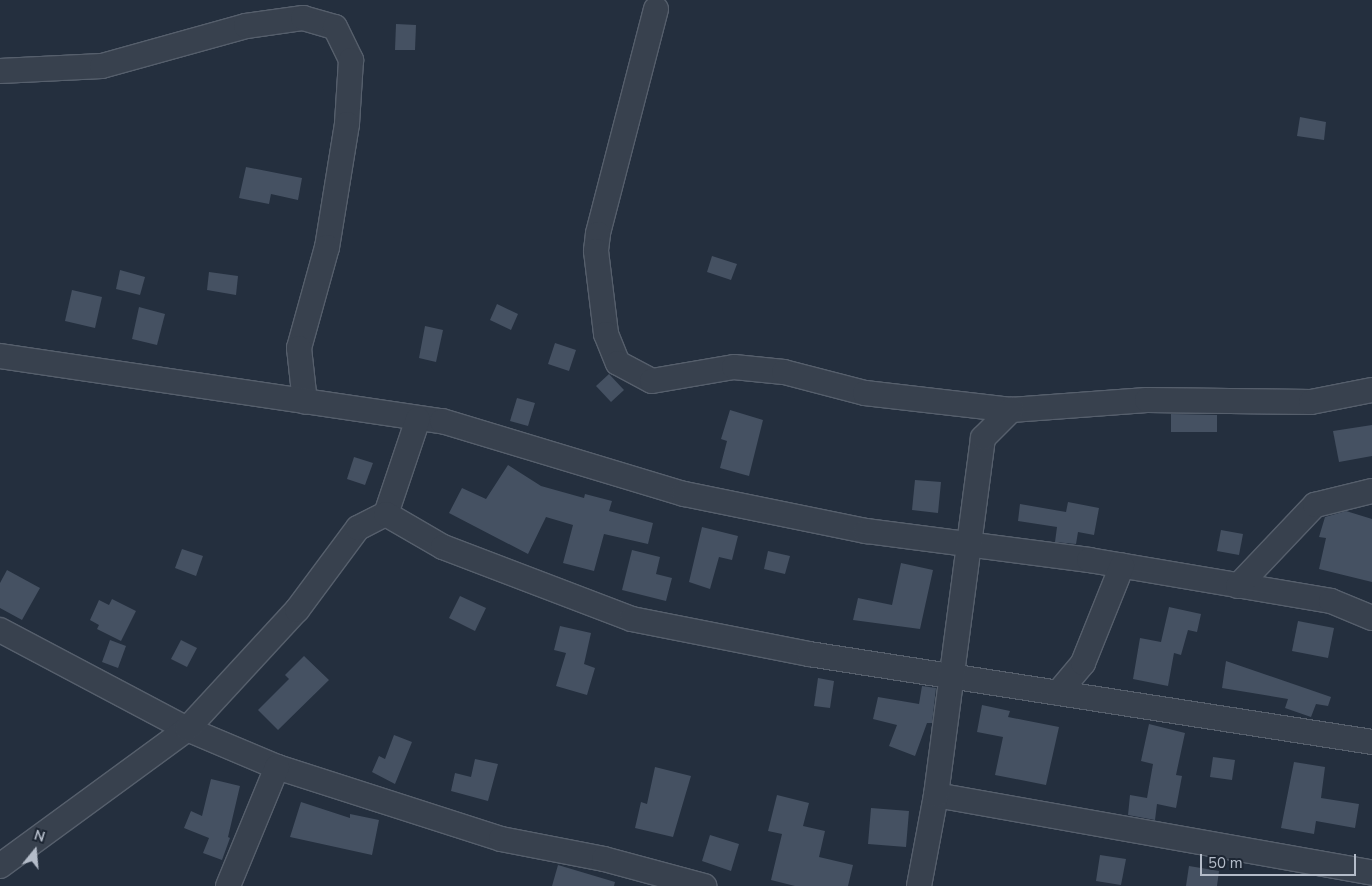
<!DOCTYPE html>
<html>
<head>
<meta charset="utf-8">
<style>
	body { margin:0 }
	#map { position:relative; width:1372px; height:886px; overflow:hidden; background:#242f3e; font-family:"Nunito Sans",sans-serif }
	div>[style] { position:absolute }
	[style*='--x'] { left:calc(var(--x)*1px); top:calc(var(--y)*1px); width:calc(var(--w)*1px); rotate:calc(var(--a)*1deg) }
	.building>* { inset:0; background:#455162 }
	.roads { filter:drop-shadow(1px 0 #565f6c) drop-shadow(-1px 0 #565f6c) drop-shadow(0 1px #565f6c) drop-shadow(0 -1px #565f6c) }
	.street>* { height:24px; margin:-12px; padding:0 12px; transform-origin:12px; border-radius:12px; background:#38414e }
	span { translate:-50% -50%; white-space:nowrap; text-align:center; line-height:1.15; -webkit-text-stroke:4px #1d2633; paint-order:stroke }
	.north { position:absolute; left:10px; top:826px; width:50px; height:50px; -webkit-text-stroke:4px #1d2633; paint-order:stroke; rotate:17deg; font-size:14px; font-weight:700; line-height:20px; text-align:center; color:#b4bcc9 }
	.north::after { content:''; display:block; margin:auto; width:18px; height:22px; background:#b4bcc9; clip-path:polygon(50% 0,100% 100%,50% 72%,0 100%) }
	.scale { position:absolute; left:1200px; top:854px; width:156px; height:22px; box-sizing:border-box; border:2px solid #b4bcc9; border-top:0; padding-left:6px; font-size:15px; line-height:18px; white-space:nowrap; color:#b4bcc9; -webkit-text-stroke:4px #1d2633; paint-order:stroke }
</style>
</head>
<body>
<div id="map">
	<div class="building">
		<div style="clip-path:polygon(396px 24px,416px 25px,415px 50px,395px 50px)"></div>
		<div style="clip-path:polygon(1300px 117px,1326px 122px,1324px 140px,1297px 136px)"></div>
		<div style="clip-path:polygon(246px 167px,302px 178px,298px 200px,271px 194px,269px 204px,239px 198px)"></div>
		<div style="clip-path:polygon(712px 256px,737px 264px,731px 280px,707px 272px)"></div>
		<div style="clip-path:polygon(120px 270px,145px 277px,140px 295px,116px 289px)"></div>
		<div style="clip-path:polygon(209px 272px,238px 276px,236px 295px,207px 290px)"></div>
		<div style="clip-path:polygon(72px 290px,102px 297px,95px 328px,65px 321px)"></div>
		<div style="clip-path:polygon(497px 304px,518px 314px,511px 330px,490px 320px)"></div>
		<div style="clip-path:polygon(139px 307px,165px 314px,157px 345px,132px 339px)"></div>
		<div style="clip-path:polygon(425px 326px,443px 330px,436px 362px,419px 358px)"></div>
		<div style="clip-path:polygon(555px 343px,576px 350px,569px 371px,548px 364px)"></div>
		<div style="clip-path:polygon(609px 374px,624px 390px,611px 402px,596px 386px)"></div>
		<div style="clip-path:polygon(517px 398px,535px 403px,528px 426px,510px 421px)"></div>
		<div style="clip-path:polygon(730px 410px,763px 420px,749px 476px,720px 468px,727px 441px,721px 439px)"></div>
		<div style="clip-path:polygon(1171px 414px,1217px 415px,1217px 432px,1171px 432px)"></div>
		<div style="clip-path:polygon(1372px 425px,1372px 456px,1339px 462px,1333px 431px)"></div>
		<div style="clip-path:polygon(354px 457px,373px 463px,365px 485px,347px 479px)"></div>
		<div style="clip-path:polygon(508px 465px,541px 486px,584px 498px,585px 494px,612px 501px,609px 511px,653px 523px,648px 544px,604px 534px,594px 571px,563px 563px,573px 525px,546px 517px,528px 554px,449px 513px,462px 488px,486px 499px)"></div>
		<div style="clip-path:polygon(915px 480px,941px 482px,938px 513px,912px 510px)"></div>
		<div style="clip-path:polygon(1068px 502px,1099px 508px,1094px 535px,1078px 532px,1076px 544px,1055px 542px,1057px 527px,1018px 521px,1020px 504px,1066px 512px)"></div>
		<div style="clip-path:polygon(1346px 511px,1372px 519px,1372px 582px,1319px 569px,1326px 538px,1319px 537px,1325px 517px)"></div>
		<div style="clip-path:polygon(702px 527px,738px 536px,732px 560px,719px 557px,710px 589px,689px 582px)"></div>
		<div style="clip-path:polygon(1221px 530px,1243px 534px,1239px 555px,1217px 551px)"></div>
		<div style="clip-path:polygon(182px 549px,203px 556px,196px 576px,175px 568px)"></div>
		<div style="clip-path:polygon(632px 550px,660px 557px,656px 574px,672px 578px,666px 601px,622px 590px)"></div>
		<div style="clip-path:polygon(768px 551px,790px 556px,785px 574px,764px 569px)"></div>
		<div style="clip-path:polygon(901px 563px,933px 570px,920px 629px,853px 620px,858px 598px,892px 605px)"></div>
		<div style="clip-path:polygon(7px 570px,40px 588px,22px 620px,0 608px,0 583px)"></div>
		<div style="clip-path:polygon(460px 596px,486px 608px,475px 631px,449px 618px)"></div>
		<div style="clip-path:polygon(112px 599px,136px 611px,121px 641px,97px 629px,99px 625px,90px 620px,99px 600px,109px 605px)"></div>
		<div style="clip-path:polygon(1169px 607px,1201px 614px,1197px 632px,1188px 630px,1181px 655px,1174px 653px,1168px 686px,1133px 679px,1140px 638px,1161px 642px)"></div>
		<div style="clip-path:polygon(1298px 621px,1334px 628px,1328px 658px,1292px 651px)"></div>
		<div style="clip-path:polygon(560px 626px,591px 633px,584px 664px,595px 668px,587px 695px,556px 686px,566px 653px,554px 650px)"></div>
		<div style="clip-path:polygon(110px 640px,126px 646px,118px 668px,102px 662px)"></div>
		<div style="clip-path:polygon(181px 640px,197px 648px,187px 667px,171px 659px)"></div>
		<div style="clip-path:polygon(304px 656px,329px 680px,278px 730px,258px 710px,289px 679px,285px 675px)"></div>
		<div style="clip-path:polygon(1226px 661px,1331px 697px,1328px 706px,1316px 704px,1311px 717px,1285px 708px,1288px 699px,1222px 688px)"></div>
		<div style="clip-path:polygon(818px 678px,834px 681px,830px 708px,814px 706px)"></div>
		<div style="clip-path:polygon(922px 686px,936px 688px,932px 723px,927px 723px,915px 756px,889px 746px,897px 725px,873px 719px,878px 697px,919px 704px)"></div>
		<div style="clip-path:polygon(982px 705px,1010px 711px,1008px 717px,1059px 727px,1046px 785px,995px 775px,1003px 737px,977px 732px)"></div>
		<div style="clip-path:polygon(1149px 724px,1185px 733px,1176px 775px,1182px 776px,1176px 808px,1157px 804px,1155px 820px,1128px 815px,1130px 795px,1147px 798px,1153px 764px,1141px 761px)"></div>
		<div style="clip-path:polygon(394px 735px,412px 742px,395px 784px,372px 772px,379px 756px,385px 759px)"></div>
		<div style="clip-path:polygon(1213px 757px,1235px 760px,1232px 780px,1210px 777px)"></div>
		<div style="clip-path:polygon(475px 759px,498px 764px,488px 801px,451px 791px,455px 773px,471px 777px)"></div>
		<div style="clip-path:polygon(1294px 762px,1325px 767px,1321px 798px,1359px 804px,1355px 828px,1316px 821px,1314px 834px,1281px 828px)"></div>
		<div style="clip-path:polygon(655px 767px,691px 776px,673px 837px,635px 828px,641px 802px,647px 804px)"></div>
		<div style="clip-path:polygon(211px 779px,240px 786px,228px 837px,230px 838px,222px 860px,203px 853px,209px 838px,184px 828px,191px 811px,202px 816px)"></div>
		<div style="clip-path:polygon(777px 795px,809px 803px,803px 826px,825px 831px,819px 857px,853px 865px,848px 886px,795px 886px,771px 880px,782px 834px,768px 831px)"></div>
		<div style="clip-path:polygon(301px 802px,350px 818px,350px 814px,379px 820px,372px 855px,290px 837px)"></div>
		<div style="clip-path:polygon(871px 808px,909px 811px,906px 847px,868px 844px)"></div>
		<div style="clip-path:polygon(710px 835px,739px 844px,731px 871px,702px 861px)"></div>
		<div style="clip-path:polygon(1100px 855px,1126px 859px,1121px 885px,1096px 881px)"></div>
		<div style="clip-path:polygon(558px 865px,615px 882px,614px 886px,552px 886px)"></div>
		<div style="clip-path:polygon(1189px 866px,1219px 871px,1217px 886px,1186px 886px)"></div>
	</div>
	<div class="roads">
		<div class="street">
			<div style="--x:656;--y:9;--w:232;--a:104.5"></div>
			<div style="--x:598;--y:234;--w:17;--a:97"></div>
			<div style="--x:596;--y:251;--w:84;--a:83.1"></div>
			<div style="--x:606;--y:334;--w:31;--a:68"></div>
			<div style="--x:618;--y:363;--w:38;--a:28"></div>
			<div style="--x:652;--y:381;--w:83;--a:-9.7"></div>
			<div style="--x:734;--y:367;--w:50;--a:5.7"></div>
			<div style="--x:784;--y:372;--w:84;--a:14.5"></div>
			<div style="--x:865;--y:393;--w:147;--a:6.6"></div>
			<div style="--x:1011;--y:410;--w:136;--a:-4.2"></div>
			<div style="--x:1147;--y:400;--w:164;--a:0.7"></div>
			<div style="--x:1311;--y:402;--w:62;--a:-11.1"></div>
			<div style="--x:0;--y:71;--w:102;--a:-2.8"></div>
			<div style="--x:102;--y:66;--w:149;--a:-15.5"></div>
			<div style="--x:246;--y:26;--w:58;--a:-8"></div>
			<div style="--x:303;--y:18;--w:33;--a:16"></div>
			<div style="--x:335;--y:27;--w:37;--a:64"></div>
			<div style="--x:351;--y:60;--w:64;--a:93.6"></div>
			<div style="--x:347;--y:124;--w:125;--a:99.2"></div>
			<div style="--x:327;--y:247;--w:105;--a:105.5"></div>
			<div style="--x:299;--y:348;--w:54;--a:83.7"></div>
			<div style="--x:0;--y:356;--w:447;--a:8.4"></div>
			<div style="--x:442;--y:421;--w:253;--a:16.8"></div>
			<div style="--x:684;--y:494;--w:186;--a:11.5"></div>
			<div style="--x:866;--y:531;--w:225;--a:7.4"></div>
			<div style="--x:1089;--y:560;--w:245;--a:9.6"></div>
			<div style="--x:1331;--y:601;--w:44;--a:22.5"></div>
			<div style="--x:386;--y:514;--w:100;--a:-71.4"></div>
			<div style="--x:1238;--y:586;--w:112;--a:-46.5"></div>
			<div style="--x:1315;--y:505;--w:59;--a:-13.8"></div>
			<div style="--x:0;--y:630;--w:212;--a:27.9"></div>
			<div style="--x:187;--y:729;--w:98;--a:22.9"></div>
			<div style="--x:277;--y:767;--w:235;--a:17.8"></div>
			<div style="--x:501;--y:839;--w:105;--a:11"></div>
			<div style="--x:604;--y:859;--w:104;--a:15.1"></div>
			<div style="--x:1058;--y:693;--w:39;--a:-50"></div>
			<div style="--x:1083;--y:663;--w:105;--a:-68.1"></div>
			<div style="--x:936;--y:795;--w:443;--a:10.1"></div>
			<div style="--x:0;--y:866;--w:232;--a:-36.2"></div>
			<div style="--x:187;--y:729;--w:162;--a:-47.3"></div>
			<div style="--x:297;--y:610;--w:102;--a:-53.4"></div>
			<div style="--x:358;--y:528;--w:31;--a:-27"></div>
			<div style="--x:386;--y:514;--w:66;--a:30.1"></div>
			<div style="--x:443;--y:547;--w:202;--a:20.9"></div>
			<div style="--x:632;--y:619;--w:180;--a:11.2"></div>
			<div style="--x:809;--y:654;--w:570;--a:8.88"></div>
			<div style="--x:228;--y:886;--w:129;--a:-67.6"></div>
			<div style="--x:919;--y:886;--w:93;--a:-79.4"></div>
			<div style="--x:936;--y:795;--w:360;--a:-82.5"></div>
			<div style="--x:983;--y:438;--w:40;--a:-45"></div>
		</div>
	</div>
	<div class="north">N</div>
	<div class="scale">50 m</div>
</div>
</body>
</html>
